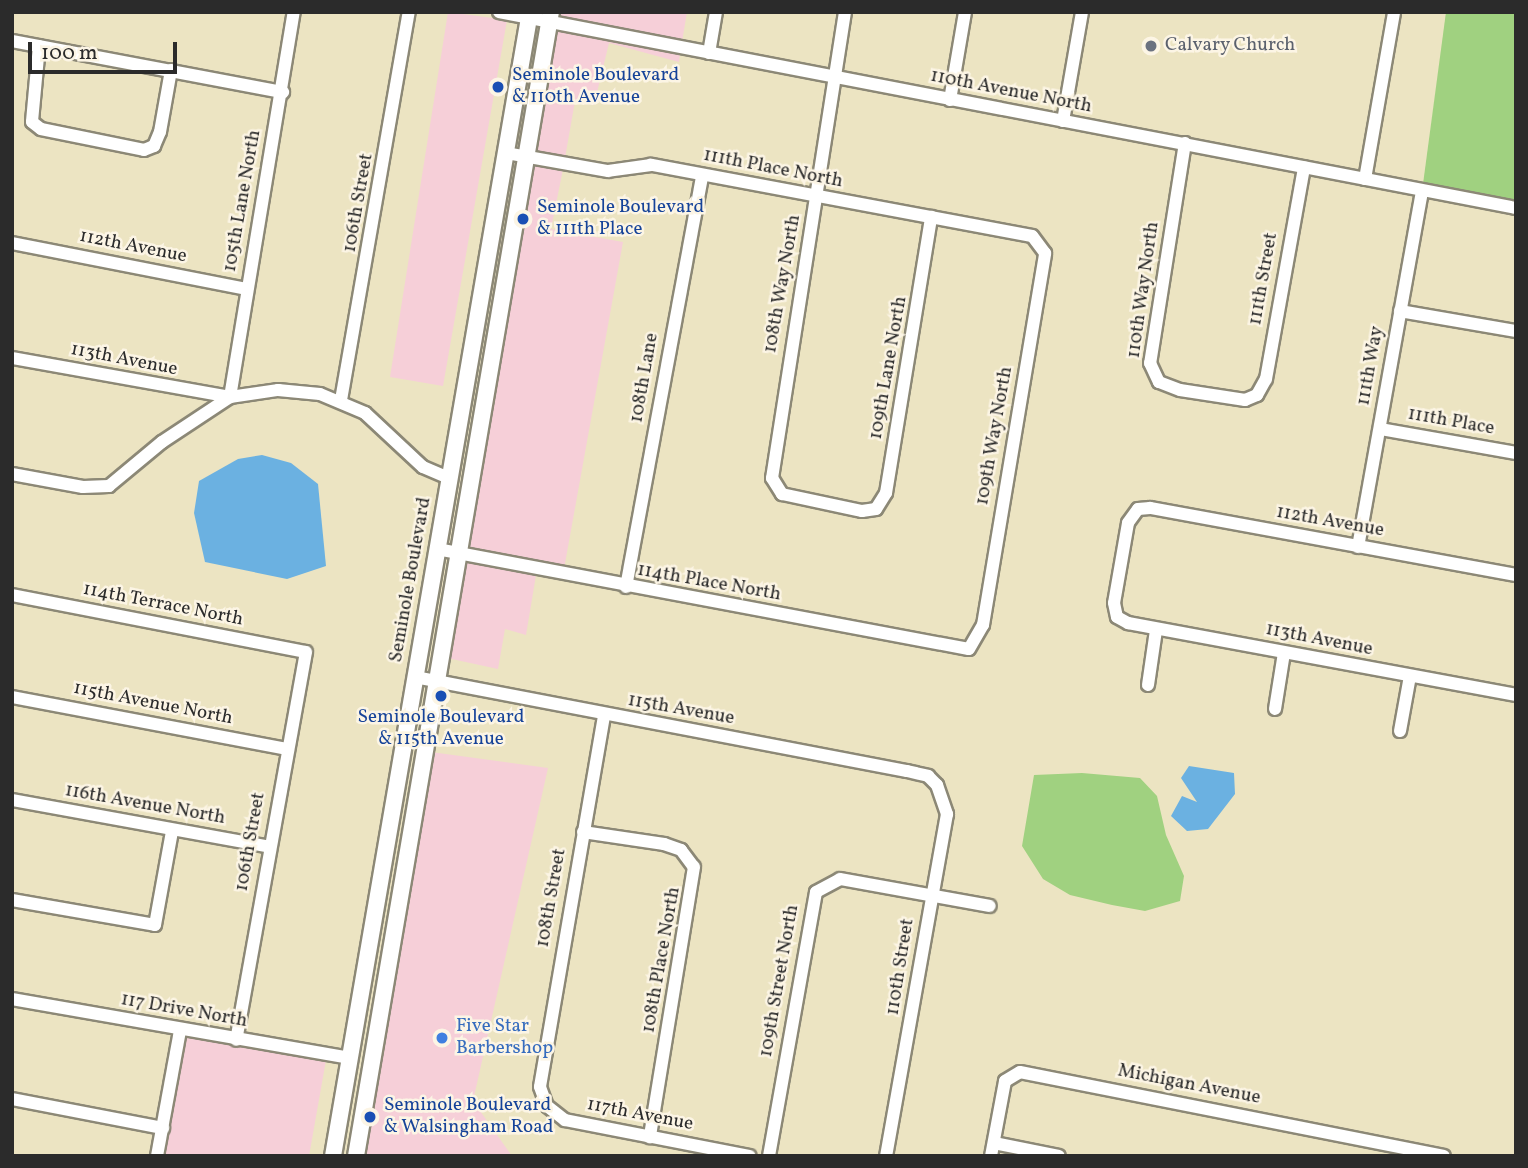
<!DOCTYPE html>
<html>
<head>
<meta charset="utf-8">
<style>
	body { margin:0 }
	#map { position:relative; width:1528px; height:1168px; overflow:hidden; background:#ece4c2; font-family:Vollkorn,serif }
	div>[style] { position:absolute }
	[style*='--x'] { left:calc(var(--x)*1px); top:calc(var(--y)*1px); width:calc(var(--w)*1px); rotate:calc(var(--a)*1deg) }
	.built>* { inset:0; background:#f6cfd8 }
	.green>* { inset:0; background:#a0d180 }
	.water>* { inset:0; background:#6bb1e1 }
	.roads { filter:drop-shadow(2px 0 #8c8876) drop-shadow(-2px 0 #8c8876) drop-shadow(0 2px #8c8876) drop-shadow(0 -2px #8c8876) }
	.minor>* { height:12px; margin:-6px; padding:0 6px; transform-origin:6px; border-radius:6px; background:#fff }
	.major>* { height:16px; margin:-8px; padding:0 8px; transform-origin:8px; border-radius:8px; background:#fff }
	.dots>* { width:19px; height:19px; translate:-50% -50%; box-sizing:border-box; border:4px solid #fcf5e5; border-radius:50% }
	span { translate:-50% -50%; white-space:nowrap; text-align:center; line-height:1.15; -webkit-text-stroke:5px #fcf5e5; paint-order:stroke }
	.worship-label { font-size:19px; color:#5b616d }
	.left { translate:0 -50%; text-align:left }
	.transit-label { font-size:19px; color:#164399 }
	.street-label { font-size:19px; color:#2b2b2b }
	.shop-label { font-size:19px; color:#366cbe }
	.frame { position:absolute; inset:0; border:14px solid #2b2b2b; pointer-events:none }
	.scale { position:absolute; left:28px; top:42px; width:149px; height:32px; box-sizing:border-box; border:4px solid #2b2b2b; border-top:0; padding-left:9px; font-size:21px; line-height:24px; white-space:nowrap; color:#2b2b2b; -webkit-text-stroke:5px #fcf5e5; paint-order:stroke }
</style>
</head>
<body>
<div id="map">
	<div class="built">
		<div style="clip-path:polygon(448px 12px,507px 20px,443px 386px,390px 377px)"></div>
		<div style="clip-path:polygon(557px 12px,687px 12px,682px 42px,556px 18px)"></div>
		<div style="clip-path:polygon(554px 29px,680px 53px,679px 62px,609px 43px,594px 105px,575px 101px,565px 158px,533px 152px)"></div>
		<div style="clip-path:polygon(531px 163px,563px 169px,551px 229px,623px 242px,564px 569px,465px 549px)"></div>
		<div style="clip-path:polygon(463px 561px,536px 575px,526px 635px,505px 629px,498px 669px,447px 658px)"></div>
		<div style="clip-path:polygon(431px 752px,548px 768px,473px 1101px,512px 1156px,361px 1156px)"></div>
		<div style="clip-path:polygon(184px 1037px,326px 1060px,309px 1156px,163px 1156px)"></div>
	</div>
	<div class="green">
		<div style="clip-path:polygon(1446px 12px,1516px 12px,1516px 202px,1423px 184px)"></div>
		<div style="clip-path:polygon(1082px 773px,1140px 778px,1157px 796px,1166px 835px,1184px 876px,1180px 901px,1145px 911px,1112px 905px,1070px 895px,1043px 879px,1022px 846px,1034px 775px)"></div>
	</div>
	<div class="water">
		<div style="clip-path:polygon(262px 455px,291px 463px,318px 484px,326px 566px,287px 579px,205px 562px,194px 513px,199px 481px,238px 459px)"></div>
		<div style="clip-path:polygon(1189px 766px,1234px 773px,1235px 794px,1208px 829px,1187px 831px,1171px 816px,1182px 796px,1197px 802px,1181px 778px)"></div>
	</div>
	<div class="roads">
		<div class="minor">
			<div style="--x:499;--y:12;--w:1036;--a:10.91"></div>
			<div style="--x:845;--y:12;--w:472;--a:98.9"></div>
			<div style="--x:772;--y:478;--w:19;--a:58"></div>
			<div style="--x:782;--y:494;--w:82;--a:12"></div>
			<div style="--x:862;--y:511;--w:14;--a:-8"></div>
			<div style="--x:876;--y:509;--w:19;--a:-58"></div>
			<div style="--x:886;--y:493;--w:280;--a:-80.7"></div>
			<div style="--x:12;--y:41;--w:276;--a:10.7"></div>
			<div style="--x:39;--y:46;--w:76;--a:95.3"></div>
			<div style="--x:32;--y:122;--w:11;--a:38"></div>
			<div style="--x:41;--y:129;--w:105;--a:11.5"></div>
			<div style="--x:144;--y:150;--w:11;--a:-22"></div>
			<div style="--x:154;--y:146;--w:15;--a:-67"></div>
			<div style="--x:160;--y:132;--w:63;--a:-79.9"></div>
			<div style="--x:709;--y:53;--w:42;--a:-80.3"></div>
			<div style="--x:950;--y:100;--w:89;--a:-80.3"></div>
			<div style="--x:1063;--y:121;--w:111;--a:-80.1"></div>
			<div style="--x:1185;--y:143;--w:223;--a:99"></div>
			<div style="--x:1150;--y:363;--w:21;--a:65"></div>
			<div style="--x:1159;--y:382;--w:22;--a:21"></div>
			<div style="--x:1180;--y:390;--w:66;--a:8.7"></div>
			<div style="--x:1245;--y:400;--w:13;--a:-23"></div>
			<div style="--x:1257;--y:395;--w:18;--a:-61"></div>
			<div style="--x:1266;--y:379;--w:215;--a:-79.8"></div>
			<div style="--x:1365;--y:179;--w:169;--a:-80.1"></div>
			<div style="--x:12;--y:243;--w:239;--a:11.1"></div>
			<div style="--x:1400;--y:311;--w:118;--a:9.8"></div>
			<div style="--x:12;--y:358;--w:221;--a:10.1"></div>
			<div style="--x:230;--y:397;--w:390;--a:-80.6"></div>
			<div style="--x:341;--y:400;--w:394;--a:-80.1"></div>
			<div style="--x:1380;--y:429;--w:138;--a:10"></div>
			<div style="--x:12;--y:474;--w:72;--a:10.4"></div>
			<div style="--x:83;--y:487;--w:26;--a:-2"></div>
			<div style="--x:109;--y:486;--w:69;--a:-39.7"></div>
			<div style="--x:162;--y:442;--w:82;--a:-33.5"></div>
			<div style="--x:230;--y:397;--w:49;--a:-8.3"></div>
			<div style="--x:278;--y:390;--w:42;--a:5.4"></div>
			<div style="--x:320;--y:394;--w:49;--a:22.9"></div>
			<div style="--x:365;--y:413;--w:79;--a:43"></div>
			<div style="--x:423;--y:467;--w:28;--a:23"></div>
			<div style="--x:1358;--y:547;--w:362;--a:-79.8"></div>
			<div style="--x:437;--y:549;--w:541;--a:10.65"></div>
			<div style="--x:969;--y:649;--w:28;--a:-60"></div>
			<div style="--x:983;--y:625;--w:377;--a:-80.5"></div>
			<div style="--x:1045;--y:253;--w:21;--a:-127"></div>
			<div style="--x:1032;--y:236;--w:388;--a:-169.4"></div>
			<div style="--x:651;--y:165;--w:43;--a:172.1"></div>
			<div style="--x:608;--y:171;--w:104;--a:-170"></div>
			<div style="--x:1516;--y:575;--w:372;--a:-169.6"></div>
			<div style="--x:1150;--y:508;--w:12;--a:175"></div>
			<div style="--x:1138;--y:509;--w:17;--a:126"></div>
			<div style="--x:1128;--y:523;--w:81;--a:99.9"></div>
			<div style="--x:1114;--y:603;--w:14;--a:78"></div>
			<div style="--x:1117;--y:617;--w:13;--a:29"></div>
			<div style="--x:1128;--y:623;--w:395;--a:10.5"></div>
			<div style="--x:626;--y:587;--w:419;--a:-79.5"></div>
			<div style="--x:12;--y:595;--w:299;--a:11"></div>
			<div style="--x:306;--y:652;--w:394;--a:100.2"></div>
			<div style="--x:415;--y:677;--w:501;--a:10.82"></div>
			<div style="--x:907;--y:771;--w:22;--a:13"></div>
			<div style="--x:928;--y:776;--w:13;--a:45"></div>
			<div style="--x:937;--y:785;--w:31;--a:71"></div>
			<div style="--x:947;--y:814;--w:347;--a:100.1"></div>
			<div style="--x:1148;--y:685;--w:56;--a:-81.7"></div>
			<div style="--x:12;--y:697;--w:280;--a:10.7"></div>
			<div style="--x:1275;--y:709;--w:57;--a:-80.9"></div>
			<div style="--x:604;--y:716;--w:376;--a:99.8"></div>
			<div style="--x:540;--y:1087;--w:20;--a:70"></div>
			<div style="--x:547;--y:1106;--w:23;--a:38"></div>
			<div style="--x:565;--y:1120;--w:188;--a:11"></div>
			<div style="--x:1400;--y:731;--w:56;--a:-79.7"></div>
			<div style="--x:12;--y:800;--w:262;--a:10.3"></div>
			<div style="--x:583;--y:832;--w:82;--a:8.4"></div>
			<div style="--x:664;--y:844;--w:18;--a:19"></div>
			<div style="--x:681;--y:850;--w:21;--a:53"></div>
			<div style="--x:694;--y:867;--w:274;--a:99.3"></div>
			<div style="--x:12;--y:900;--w:145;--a:9.9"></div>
			<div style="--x:155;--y:925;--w:96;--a:-79.7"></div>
			<div style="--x:12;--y:999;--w:343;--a:9.9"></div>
			<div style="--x:12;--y:1099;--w:154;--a:10.9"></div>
			<div style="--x:994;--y:1143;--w:66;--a:11.3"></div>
			<div style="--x:157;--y:1156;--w:127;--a:-79.6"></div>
			<div style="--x:769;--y:1156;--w:268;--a:-79.9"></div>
			<div style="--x:816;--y:892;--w:27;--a:-28"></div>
			<div style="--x:840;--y:879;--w:152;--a:10.2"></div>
			<div style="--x:991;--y:1156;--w:76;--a:-79.4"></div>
			<div style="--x:1005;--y:1081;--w:17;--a:-31"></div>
			<div style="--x:1020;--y:1072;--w:432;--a:11.2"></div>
		</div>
		<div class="major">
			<div style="--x:333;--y:1156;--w:1161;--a:-80.23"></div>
			<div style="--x:356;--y:1156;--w:1161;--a:-80.33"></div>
		</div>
	</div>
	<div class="dots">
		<div style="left:1151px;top:46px;background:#6b7280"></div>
		<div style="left:498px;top:87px;background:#1a4fb4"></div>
		<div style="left:523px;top:219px;background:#1a4fb4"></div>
		<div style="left:441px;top:696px;background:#1a4fb4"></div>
		<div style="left:442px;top:1038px;background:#3f7fe0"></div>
		<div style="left:370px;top:1117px;background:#1a4fb4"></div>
	</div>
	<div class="worship-label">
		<span class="left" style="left:1165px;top:46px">Calvary Church</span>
	</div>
	<div class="transit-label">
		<span class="left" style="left:512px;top:87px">Seminole Boulevard<br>&amp; 110th Avenue</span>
		<span class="left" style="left:537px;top:219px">Seminole Boulevard<br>&amp; 111th Place</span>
		<span style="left:441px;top:729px">Seminole Boulevard<br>&amp; 115th Avenue</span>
		<span class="left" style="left:384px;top:1117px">Seminole Boulevard<br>&amp; Walsingham Road</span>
	</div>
	<div class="street-label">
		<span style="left:1011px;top:92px;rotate:11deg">110th Avenue North</span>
		<span style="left:773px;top:169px;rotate:11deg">111th Place North</span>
		<span style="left:243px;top:201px;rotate:-80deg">105th Lane North</span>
		<span style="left:359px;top:203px;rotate:-80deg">106th Street</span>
		<span style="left:133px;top:247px;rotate:11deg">112th Avenue</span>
		<span style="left:1264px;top:279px;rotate:-80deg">111th Street</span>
		<span style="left:783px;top:284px;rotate:-80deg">108th Way North</span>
		<span style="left:1144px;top:290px;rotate:-82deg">110th Way North</span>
		<span style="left:124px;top:360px;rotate:11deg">113th Avenue</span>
		<span style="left:1371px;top:366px;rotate:-80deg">111th Way</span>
		<span style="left:889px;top:368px;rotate:-80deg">109th Lane North</span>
		<span style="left:645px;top:378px;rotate:-80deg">108th Lane</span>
		<span style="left:1451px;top:422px;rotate:10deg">111th Place</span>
		<span style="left:995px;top:436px;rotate:-80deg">109th Way North</span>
		<span style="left:1330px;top:522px;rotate:10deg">112th Avenue</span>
		<span style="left:411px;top:580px;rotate:-80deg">Seminole Boulevard</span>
		<span style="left:709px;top:583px;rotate:10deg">114th Place North</span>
		<span style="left:163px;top:605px;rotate:11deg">114th Terrace North</span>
		<span style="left:1319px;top:640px;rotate:11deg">113th Avenue</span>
		<span style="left:153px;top:704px;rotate:11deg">115th Avenue North</span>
		<span style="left:681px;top:710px;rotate:10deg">115th Avenue</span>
		<span style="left:145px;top:805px;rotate:10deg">116th Avenue North</span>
		<span style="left:251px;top:842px;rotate:-80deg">106th Street</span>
		<span style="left:552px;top:898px;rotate:-80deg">108th Street</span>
		<span style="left:662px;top:960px;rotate:-80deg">108th Place North</span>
		<span style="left:901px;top:967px;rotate:-81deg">110th Street</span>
		<span style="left:780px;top:981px;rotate:-80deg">109th Street North</span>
		<span style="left:184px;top:1011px;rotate:10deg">117 Drive North</span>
		<span style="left:1189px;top:1085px;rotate:11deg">Michigan Avenue</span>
		<span style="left:640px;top:1115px;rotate:11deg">117th Avenue</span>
	</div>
	<div class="shop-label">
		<span class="left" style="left:456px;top:1038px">Five Star<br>Barbershop</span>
	</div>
	<div class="frame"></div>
	<div class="scale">100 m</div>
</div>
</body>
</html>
